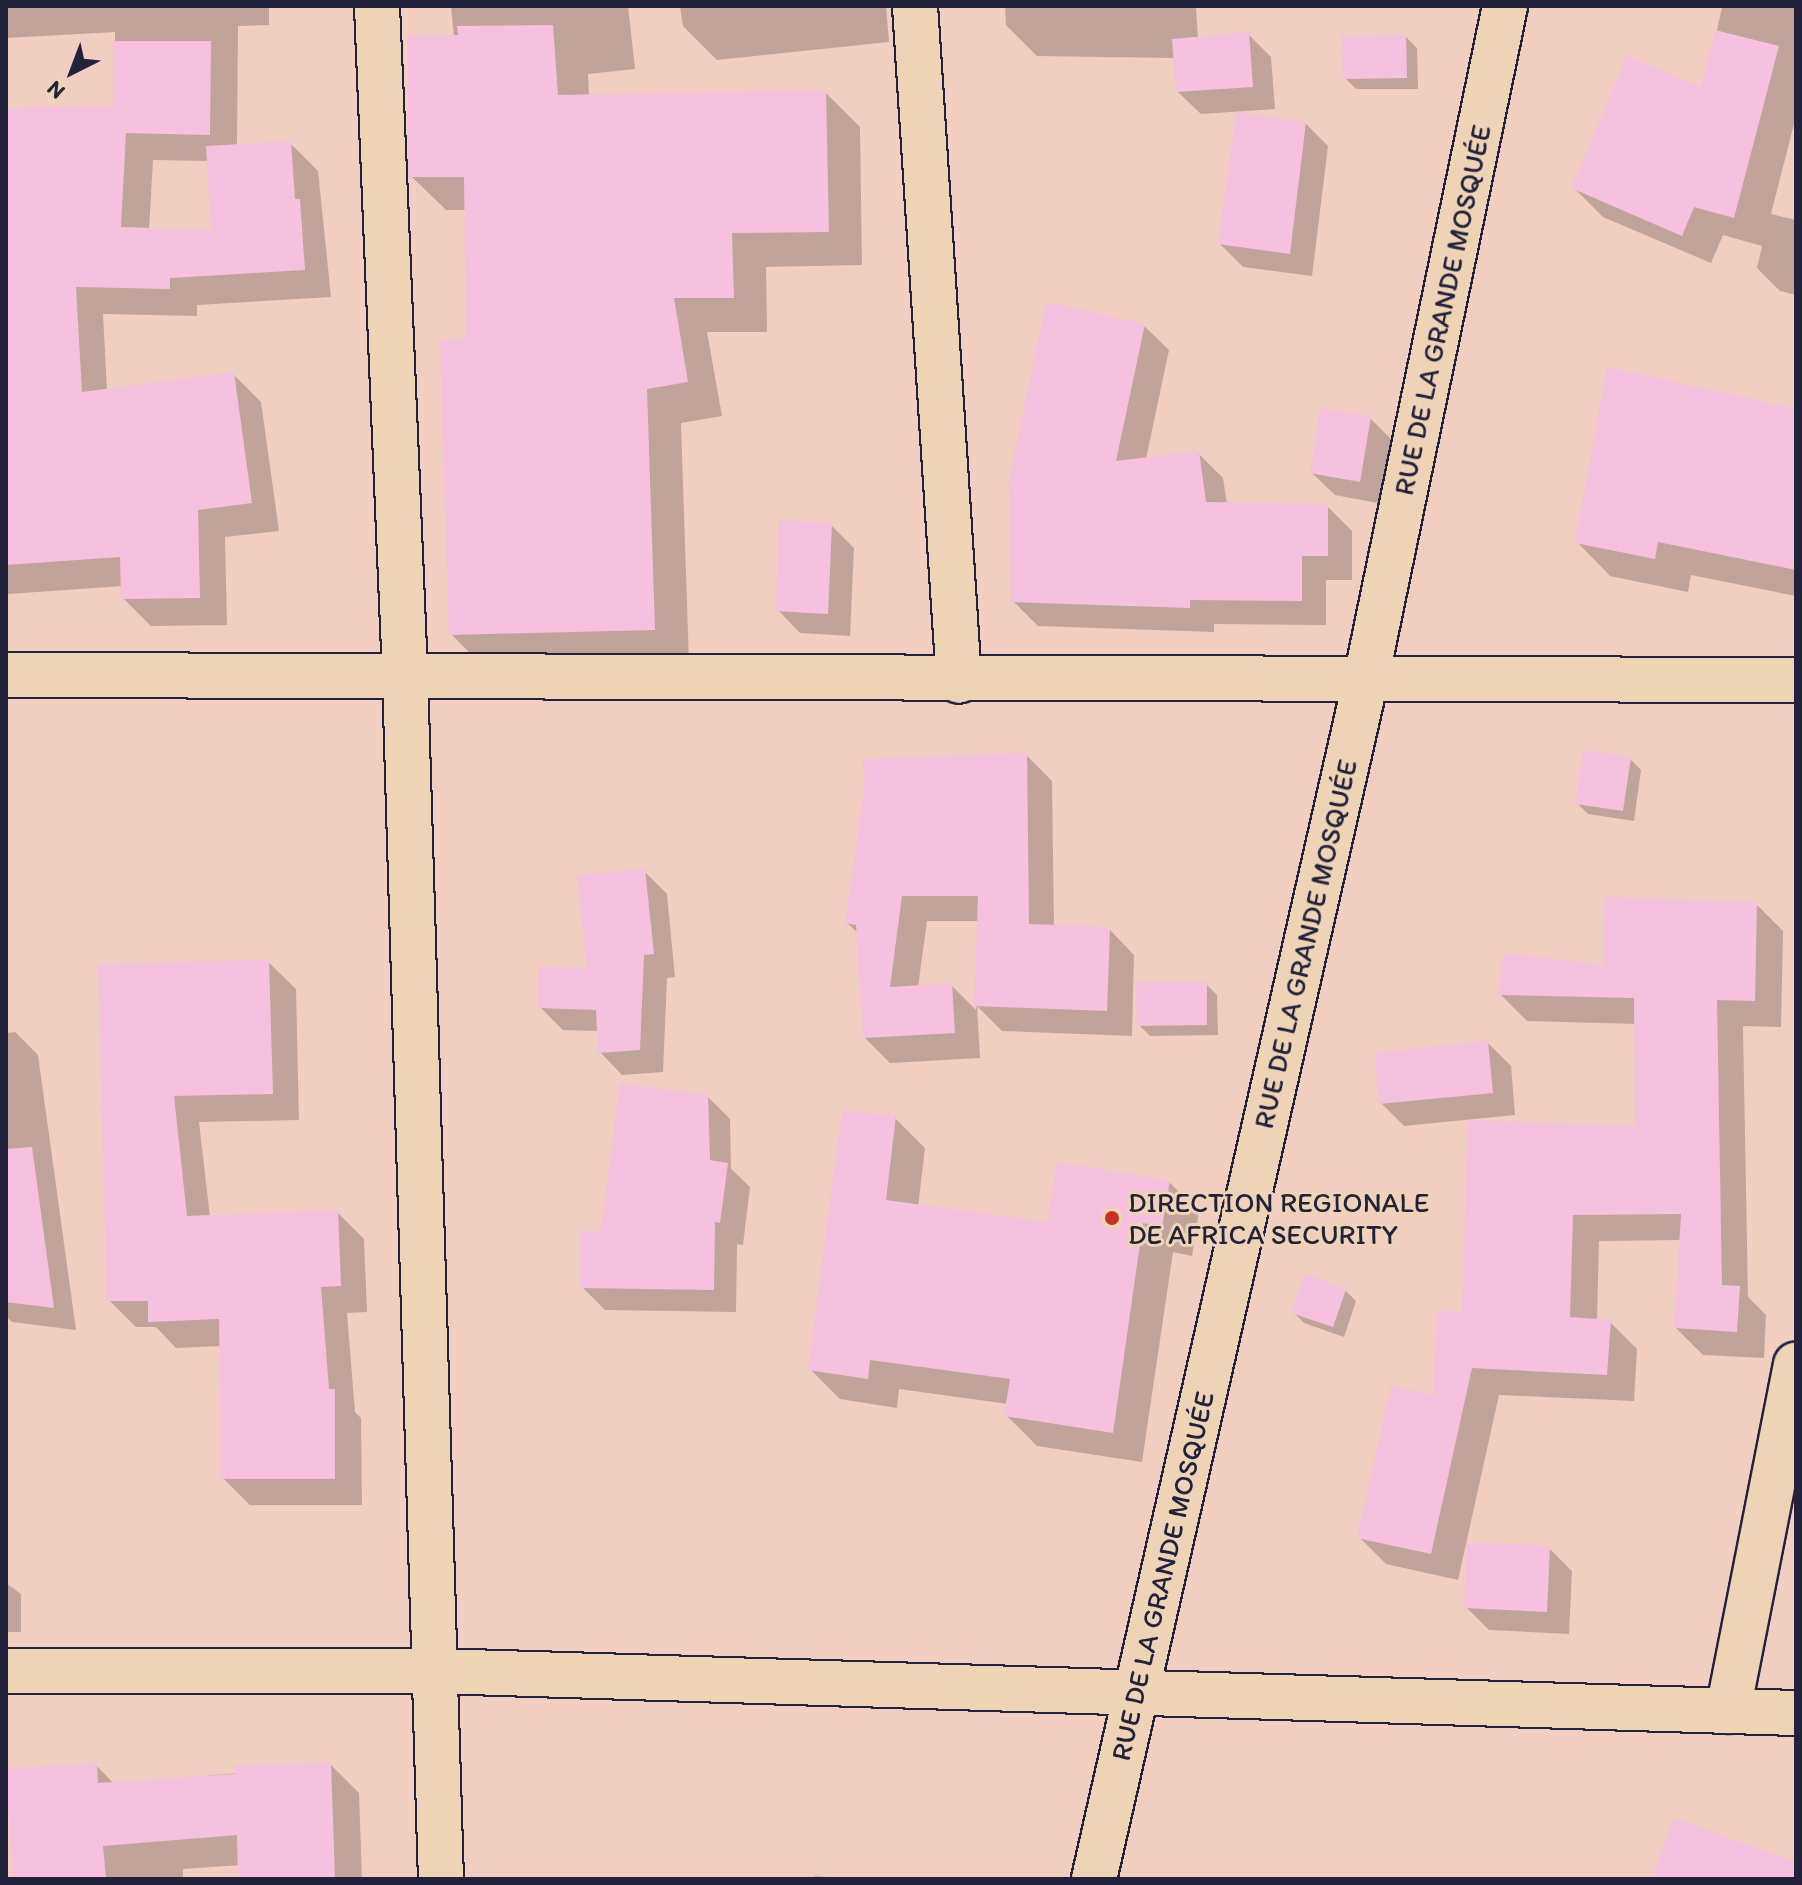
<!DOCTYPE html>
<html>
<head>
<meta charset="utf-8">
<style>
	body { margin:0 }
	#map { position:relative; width:1802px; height:1885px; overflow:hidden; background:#f0cec2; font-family:Itim,sans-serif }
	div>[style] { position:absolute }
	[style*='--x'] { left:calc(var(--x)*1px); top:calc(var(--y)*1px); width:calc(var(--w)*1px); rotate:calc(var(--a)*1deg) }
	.shadow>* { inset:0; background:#0003 }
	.building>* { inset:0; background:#f6c1de }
	.roads { filter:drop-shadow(2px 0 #22223b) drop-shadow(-2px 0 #22223b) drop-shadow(0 2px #22223b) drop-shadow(0 -2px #22223b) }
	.minor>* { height:44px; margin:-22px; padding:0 22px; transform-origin:22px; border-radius:22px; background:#eed4b6 }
	.tertiary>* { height:44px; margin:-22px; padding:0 22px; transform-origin:22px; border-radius:22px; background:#eed4b6 }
	.dots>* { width:22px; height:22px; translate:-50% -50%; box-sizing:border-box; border:4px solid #eed4b6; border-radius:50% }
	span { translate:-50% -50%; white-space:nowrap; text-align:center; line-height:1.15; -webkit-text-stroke:6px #eed4b6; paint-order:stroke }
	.street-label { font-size:28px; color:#22223b }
	.poi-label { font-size:28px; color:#22223b }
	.left { translate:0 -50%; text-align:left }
	.frame { position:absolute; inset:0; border:8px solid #22223b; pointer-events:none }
	.north { position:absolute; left:32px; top:32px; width:80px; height:80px; -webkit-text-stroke:6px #eed4b6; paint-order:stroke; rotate:222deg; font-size:22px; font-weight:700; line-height:32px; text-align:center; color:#22223b }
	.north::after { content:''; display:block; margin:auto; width:28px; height:36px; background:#22223b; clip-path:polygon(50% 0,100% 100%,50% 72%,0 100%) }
</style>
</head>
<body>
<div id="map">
	<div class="shadow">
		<div style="clip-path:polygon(evenodd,6px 6px,269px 6px,269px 25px,238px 26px,237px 146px,290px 143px,318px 171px,331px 297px,197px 305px,197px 316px,103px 314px,107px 390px,233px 374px,261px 402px,279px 531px,225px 537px,227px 625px,151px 626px,123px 598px,123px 586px,8px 594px,6px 599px,6px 110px,115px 108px,115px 32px,6px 38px,6px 6px,153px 160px,209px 161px,213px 232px,149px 230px,153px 160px)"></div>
		<div style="clip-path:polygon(451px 6px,628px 6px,635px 69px,588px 74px,589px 96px,825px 92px,860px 127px,862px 265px,766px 267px,767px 332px,707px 332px,722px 416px,681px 423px,689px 663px,486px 669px,451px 634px,468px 341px,466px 210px,446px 210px,411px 176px,454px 37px)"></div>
		<div style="clip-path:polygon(680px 6px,886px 6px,889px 42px,717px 60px,683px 26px)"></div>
		<div style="clip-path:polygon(1005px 6px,1196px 6px,1198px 39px,1248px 34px,1271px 57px,1275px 109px,1201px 114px,1178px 92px,1175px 58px,1037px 56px,1006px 25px)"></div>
		<div style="clip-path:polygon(1714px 6px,1796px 6px,1796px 116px,1771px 214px,1796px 220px,1796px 295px,1780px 291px,1757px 268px,1762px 246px,1723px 235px,1711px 263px,1603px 217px,1574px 188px,1703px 90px,1722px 8px)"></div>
		<div style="clip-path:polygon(1406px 37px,1417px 48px,1418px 89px,1356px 89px,1345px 78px)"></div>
		<div style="clip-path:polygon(1305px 123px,1328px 146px,1312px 276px,1243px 267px,1220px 244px)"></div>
		<div style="clip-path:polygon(1144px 326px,1169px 350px,1146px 459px,1198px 453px,1223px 478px,1227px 504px,1327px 506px,1352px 531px,1352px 580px,1326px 580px,1326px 625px,1214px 624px,1214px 632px,1038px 626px,1013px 601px)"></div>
		<div style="clip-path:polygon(1796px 410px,1796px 596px,1691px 575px,1688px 592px,1610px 576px,1577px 542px)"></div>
		<div style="clip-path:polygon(1370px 418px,1393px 441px,1383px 504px,1335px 495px,1312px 473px)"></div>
		<div style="clip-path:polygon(831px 525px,854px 548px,850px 636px,800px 633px,778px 610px)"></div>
		<div style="clip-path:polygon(evenodd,1026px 755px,1052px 781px,1054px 927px,1109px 929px,1134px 955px,1132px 1036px,1002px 1031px,977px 1006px,980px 1058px,890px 1063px,864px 1037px,858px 933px,847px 923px,1026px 755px,927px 921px,979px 921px,976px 1010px,952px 986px,918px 987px,927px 921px)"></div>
		<div style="clip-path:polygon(1630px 759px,1641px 770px,1634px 821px,1588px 814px,1577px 803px)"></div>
		<div style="clip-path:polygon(644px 871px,667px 894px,675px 977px,667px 978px,663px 1072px,622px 1075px,600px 1052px,599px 1031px,563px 1030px,540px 1007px,590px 970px)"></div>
		<div style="clip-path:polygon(1756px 904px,1783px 931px,1781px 1027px,1743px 1026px,1748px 1297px,1766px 1315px,1764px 1358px,1703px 1355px,1676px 1328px,1681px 1240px,1599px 1241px,1597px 1321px,1610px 1322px,1637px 1349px,1634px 1401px,1499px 1395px,1458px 1580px,1386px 1564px,1359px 1537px,1435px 1398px,1464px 1314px,1637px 1128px,1636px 1024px,1527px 1021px,1500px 994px,1604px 967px)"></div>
		<div style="clip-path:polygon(268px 962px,296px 989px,299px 1120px,199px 1122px,210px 1217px,337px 1212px,364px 1239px,367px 1312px,347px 1313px,355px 1412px,361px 1418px,362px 1505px,250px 1505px,223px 1478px,222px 1346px,176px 1348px,156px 1327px,136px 1327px,109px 1300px,100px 966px)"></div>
		<div style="clip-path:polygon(1206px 984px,1217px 995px,1218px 1035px,1150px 1036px,1139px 1025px)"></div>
		<div style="clip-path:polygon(15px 1032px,38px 1055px,76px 1330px,12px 1322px,6px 1316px,6px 1033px)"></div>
		<div style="clip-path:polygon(1488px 1043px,1511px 1066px,1515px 1115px,1404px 1126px,1381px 1103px)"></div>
		<div style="clip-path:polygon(707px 1096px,730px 1119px,731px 1169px,750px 1187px,743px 1245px,737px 1244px,736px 1312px,605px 1310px,582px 1287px,603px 1233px)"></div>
		<div style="clip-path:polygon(895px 1118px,925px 1148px,918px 1207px,1048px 1225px,1169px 1182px,1199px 1212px,1192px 1256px,1173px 1252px,1142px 1462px,1037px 1446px,1007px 1416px,1008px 1404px,899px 1389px,897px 1408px,840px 1399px,810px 1369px)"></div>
		<div style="clip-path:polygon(1345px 1290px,1356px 1301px,1344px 1337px,1304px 1323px,1293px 1312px)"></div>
		<div style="clip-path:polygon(1549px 1548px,1572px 1571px,1569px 1634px,1489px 1630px,1466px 1607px)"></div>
		<div style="clip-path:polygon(6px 1583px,21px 1594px,21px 1632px,6px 1632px)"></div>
		<div style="clip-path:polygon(96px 1765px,114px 1784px,331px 1765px,359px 1793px,362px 1879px,240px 1879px,240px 1865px,183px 1869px,183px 1879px,15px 1879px)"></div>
		<div style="clip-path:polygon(815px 1876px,851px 1879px,814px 1879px)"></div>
	</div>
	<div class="building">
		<div style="clip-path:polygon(553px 25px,558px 95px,826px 90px,829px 232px,732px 233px,734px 298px,674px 298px,688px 382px,647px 389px,655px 630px,449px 635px,440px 340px,466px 339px,464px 177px,409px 177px,407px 35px,458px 35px,457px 26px)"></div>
		<div style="clip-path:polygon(1715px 30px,1779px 46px,1734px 218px,1694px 207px,1682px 236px,1571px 188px,1627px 56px,1701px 87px)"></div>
		<div style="clip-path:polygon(1249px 32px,1253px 87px,1176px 92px,1172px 39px)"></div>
		<div style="clip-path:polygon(1406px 35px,1407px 78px,1343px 79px,1341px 36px)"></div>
		<div style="clip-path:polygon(113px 41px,211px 41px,210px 135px,126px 133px,121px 227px,211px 230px,206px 146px,291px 141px,295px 199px,300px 199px,305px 270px,170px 278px,170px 289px,76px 287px,82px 392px,234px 372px,252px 503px,198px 510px,200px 598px,121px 599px,120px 557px,6px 565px,6px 108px,113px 106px)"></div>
		<div style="clip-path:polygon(1236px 112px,1306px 122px,1290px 254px,1218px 244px)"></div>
		<div style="clip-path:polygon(1046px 302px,1145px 324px,1116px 461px,1199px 451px,1206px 502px,1328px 504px,1328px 556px,1302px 556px,1302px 601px,1190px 600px,1190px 608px,1011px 602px,1009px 480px)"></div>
		<div style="clip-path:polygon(1607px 367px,1796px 409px,1796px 570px,1658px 542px,1655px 559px,1575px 543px)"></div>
		<div style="clip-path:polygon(1320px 408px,1371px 416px,1360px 482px,1310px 473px)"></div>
		<div style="clip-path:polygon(779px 520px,832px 523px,828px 614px,776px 611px)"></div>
		<div style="clip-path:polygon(1583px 750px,1631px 757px,1623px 811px,1575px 804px)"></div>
		<div style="clip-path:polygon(1027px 753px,1029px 924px,1110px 927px,1107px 1011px,974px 1006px,978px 896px,902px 896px,890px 987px,952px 983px,955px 1033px,863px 1038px,856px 925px,845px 923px,865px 782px,862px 759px)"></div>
		<div style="clip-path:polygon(645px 869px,654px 954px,644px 955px,640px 1050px,598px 1053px,596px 1010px,538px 1008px,539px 966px,587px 968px,577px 875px)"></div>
		<div style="clip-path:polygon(1604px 897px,1757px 902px,1755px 1001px,1717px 1000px,1722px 1285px,1740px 1286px,1737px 1332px,1674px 1328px,1681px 1214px,1573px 1215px,1570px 1317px,1611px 1320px,1607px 1375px,1472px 1368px,1431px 1554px,1357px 1538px,1391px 1386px,1433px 1395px,1437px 1310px,1462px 1312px,1468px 1120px,1635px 1126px,1634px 998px,1498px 995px,1503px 953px,1603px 965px)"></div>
		<div style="clip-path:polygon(269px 960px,273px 1094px,174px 1096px,187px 1216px,338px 1210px,341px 1286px,321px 1287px,329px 1389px,335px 1389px,335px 1479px,221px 1479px,219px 1319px,148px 1322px,148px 1301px,107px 1301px,98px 964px)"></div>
		<div style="clip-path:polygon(1136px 982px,1207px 982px,1207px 1025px,1137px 1026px)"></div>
		<div style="clip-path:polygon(1488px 1041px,1493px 1093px,1379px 1104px,1374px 1053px)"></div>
		<div style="clip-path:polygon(620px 1084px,708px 1094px,710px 1160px,728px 1163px,720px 1223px,715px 1222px,714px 1290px,580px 1288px,580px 1231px,601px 1231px)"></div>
		<div style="clip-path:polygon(842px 1110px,896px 1116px,886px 1200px,1047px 1222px,1057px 1162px,1170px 1181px,1162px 1227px,1143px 1223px,1113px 1433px,1004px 1416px,1010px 1379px,870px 1360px,868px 1379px,808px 1370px)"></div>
		<div style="clip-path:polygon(32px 1147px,54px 1308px,6px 1302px,6px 1149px)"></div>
		<div style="clip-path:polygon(1304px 1274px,1346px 1289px,1333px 1327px,1291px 1313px)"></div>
		<div style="clip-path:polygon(1467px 1542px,1550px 1546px,1547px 1612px,1464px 1608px)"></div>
		<div style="clip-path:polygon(97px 1763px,98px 1783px,235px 1774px,235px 1765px,331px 1763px,335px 1879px,238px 1879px,237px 1835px,103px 1846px,106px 1879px,13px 1879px,6px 1769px)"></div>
		<div style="clip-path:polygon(1674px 1818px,1796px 1862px,1796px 1879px,1652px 1879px)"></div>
	</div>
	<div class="roads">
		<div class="minor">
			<div style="--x:377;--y:6;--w:670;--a:87.6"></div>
			<div style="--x:405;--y:675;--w:1205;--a:88.29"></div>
			<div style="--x:915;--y:6;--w:676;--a:86.27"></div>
			<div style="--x:6;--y:675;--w:1790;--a:0.16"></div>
			<div style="--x:6;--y:1671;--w:430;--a:0"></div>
			<div style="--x:436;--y:1671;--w:1361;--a:1.77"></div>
			<div style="--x:1728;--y:1711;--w:353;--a:-78.9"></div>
		</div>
		<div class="tertiary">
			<div style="--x:1094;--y:1879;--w:1230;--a:-77.23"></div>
			<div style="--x:1366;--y:679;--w:687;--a:-78.33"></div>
		</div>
	</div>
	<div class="dots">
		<div style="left:1112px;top:1218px;background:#c8321e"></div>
	</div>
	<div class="street-label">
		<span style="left:1442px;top:310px;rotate:-78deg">RUE DE LA GRANDE MOSQUÉE</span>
		<span style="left:1305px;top:944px;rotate:-77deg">RUE DE LA GRANDE MOSQUÉE</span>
		<span style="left:1162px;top:1576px;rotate:-77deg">RUE DE LA GRANDE MOSQUÉE</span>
	</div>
	<div class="poi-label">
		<span class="left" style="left:1128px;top:1218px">DIRECTION REGIONALE<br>DE AFRICA SECURITY</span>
	</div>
	<div class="frame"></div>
	<div class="north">N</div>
</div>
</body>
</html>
